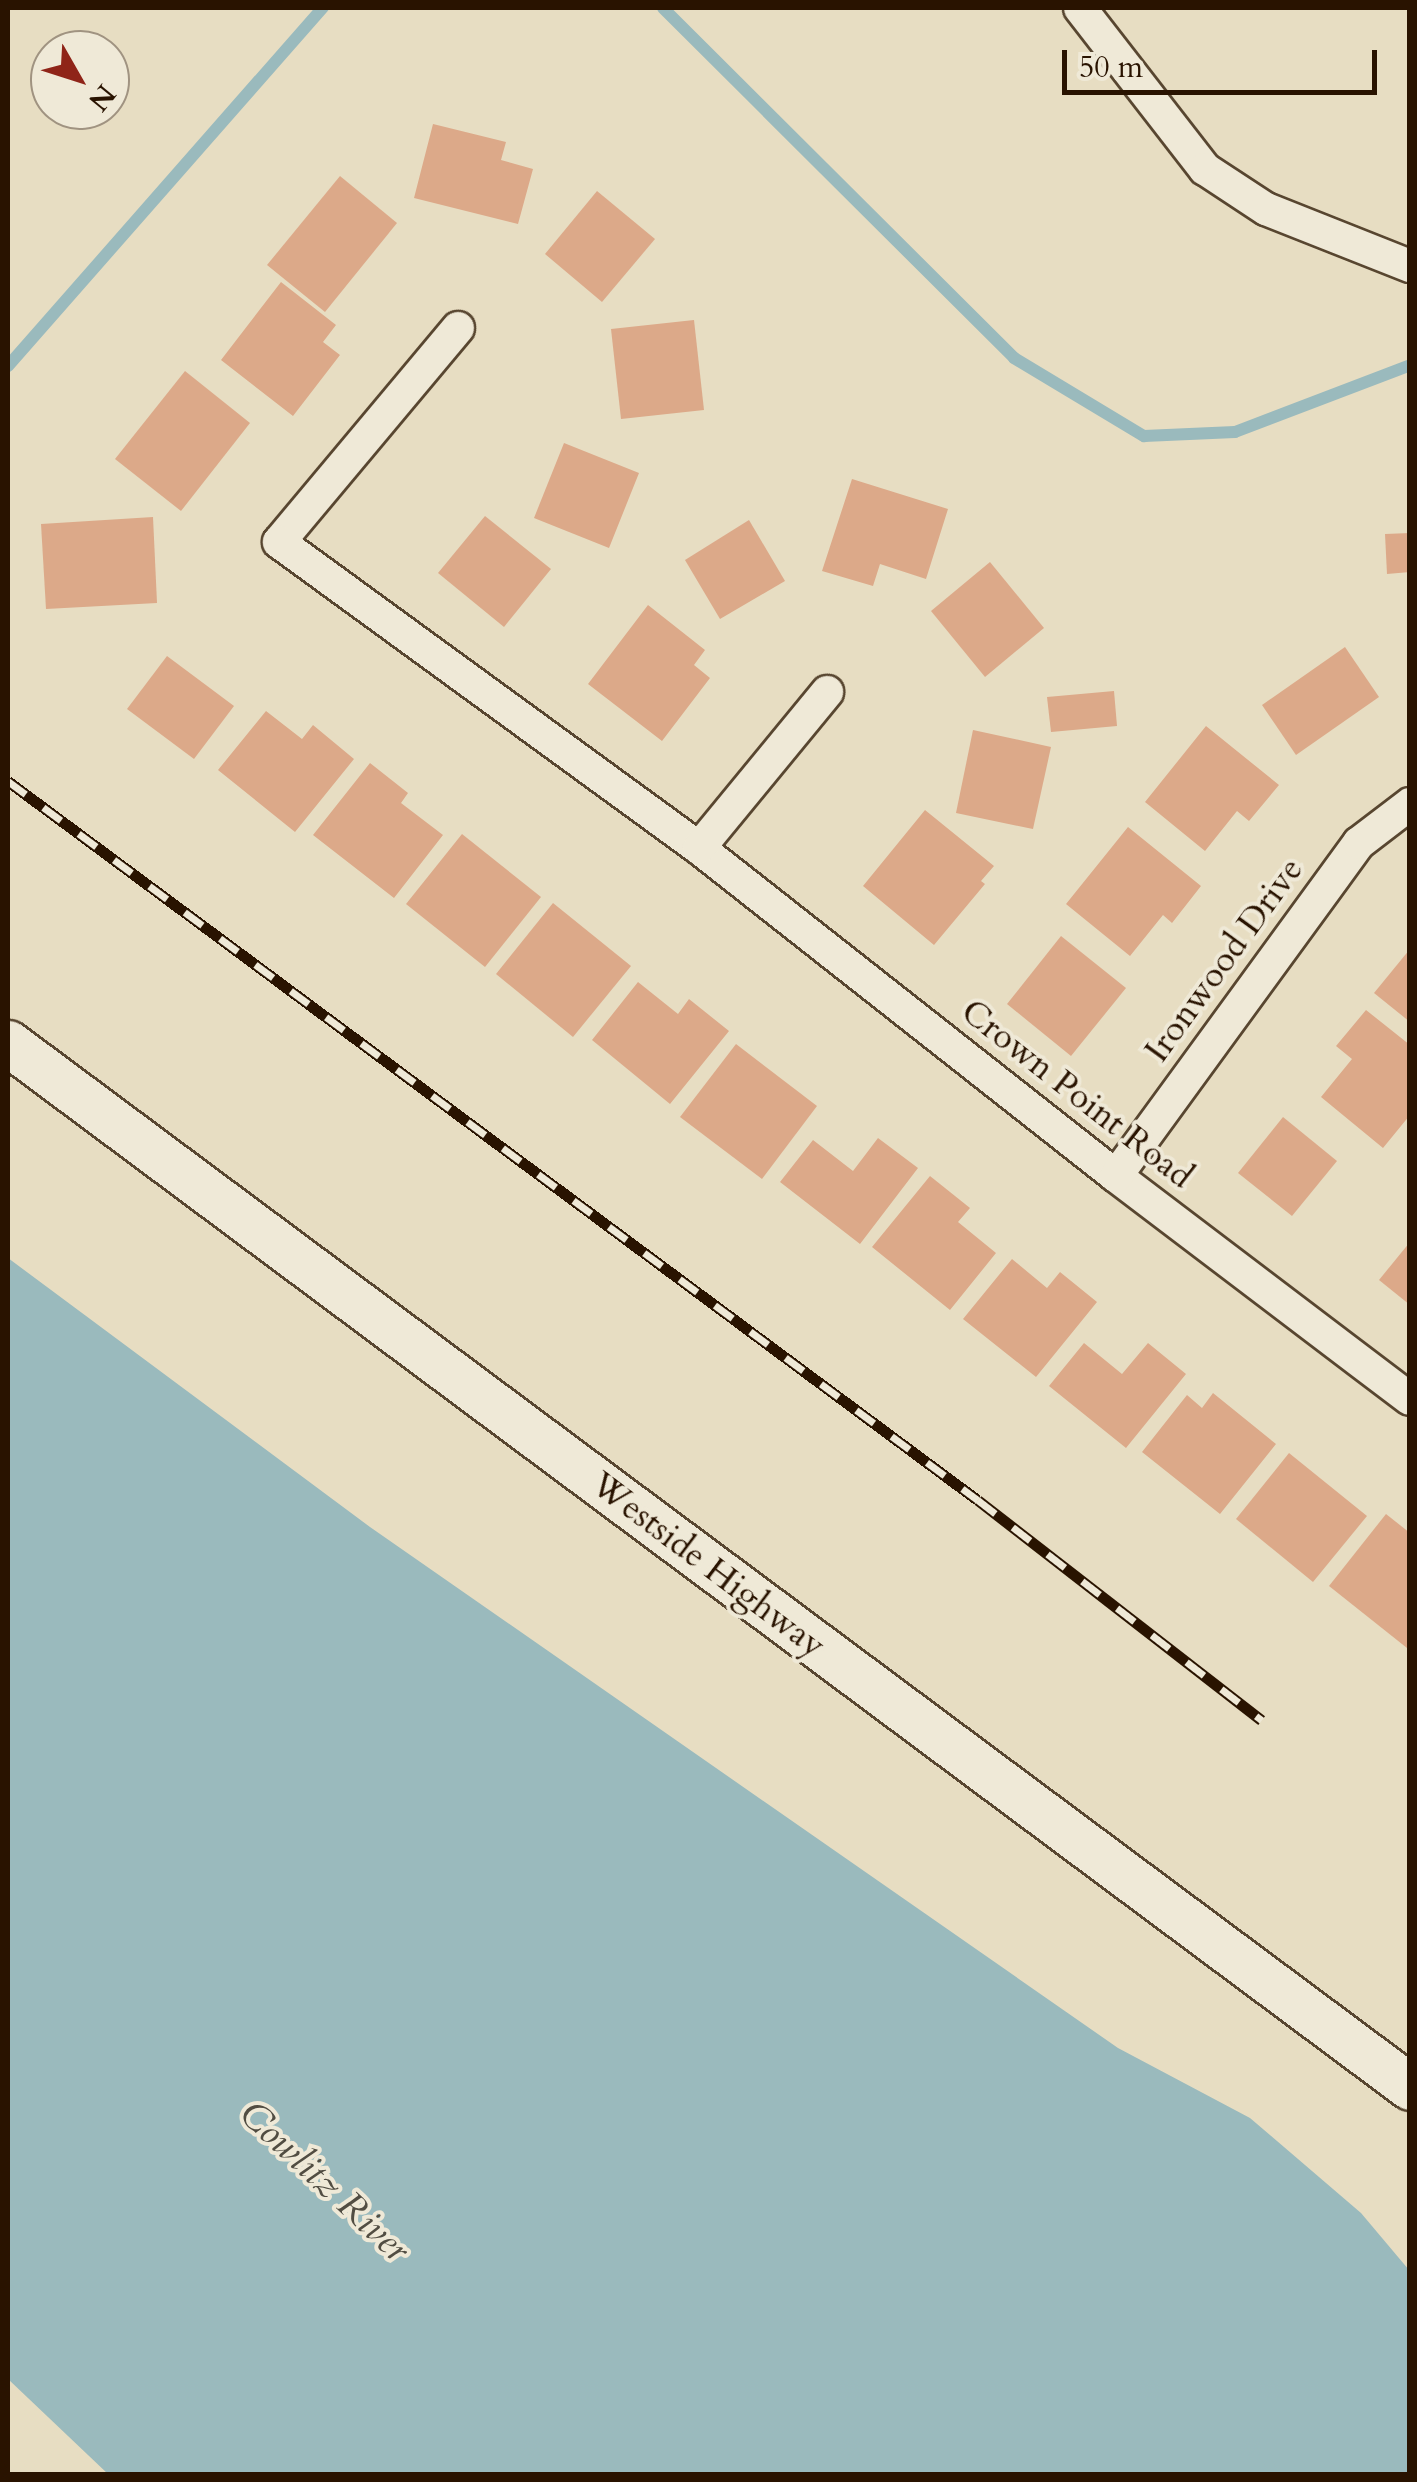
<!DOCTYPE html>
<html>
<head>
<meta charset="utf-8">
<style>
	body { margin:0 }
	#map { position:relative; width:1417px; height:2482px; overflow:hidden; background:#e7ddc2; font-family:Cardo,serif }
	div>[style] { position:absolute }
	[style*='--x'] { left:calc(var(--x)*1px); top:calc(var(--y)*1px); width:calc(var(--w)*1px); rotate:calc(var(--a)*1deg) }
	.water>* { inset:0; background:#9ababd }
	.stream>* { height:12px; margin:-6px; padding:0 6px; transform-origin:6px; border-radius:6px; background:#9ababd }
	.building>* { inset:0; background:#dca989 }
	.roads { filter:drop-shadow(2px 0 #584630) drop-shadow(-2px 0 #584630) drop-shadow(0 2px #584630) drop-shadow(0 -2px #584630) }
	.minor>* { height:32px; margin:-16px; padding:0 16px; transform-origin:16px; border-radius:16px; background:#efe9d7 }
	.secondary>* { height:45px; margin:-22.5px; padding:0 22.5px; transform-origin:22.5px; border-radius:22.5px; background:#efe9d7 }
	.rail>* { height:11px; margin-top:-5.5px; transform-origin:0; background:repeating-linear-gradient(90deg,#efe9d7 0 22px,#291300 0 44px); box-sizing:border-box; border-block:2px solid #291300 }
	span { translate:-50% -50%; white-space:nowrap; text-align:center; line-height:1.15; -webkit-text-stroke:8px #efe9d7; paint-order:stroke }
	.street-label { font-size:35px; color:#291300 }
	.water-label { font-size:38px; color:#514d42; font-style:italic }
	.frame { position:absolute; inset:0; border:10px solid #291300; pointer-events:none }
	.north { position:absolute; left:30px; top:30px; width:100px; height:100px; box-sizing:border-box; background:#efe9d7; border:2px solid #a09381; border-radius:50%; rotate:129deg; font-size:28px; font-weight:700; line-height:40px; text-align:center; color:#291300 }
	.north::after { content:''; display:block; margin:auto; width:35px; height:45px; background:#8f2418; clip-path:polygon(50% 0,100% 100%,50% 72%,0 100%) }
	.scale { position:absolute; left:1062px; top:50px; width:315px; height:45px; box-sizing:border-box; border:5px solid #291300; border-top:0; padding-left:12px; font-size:30px; line-height:35px; white-space:nowrap; color:#291300; -webkit-text-stroke:8px #efe9d7; paint-order:stroke }
</style>
</head>
<body>
<div id="map">
	<div class="water">
		<div style="clip-path:polygon(8px 1258px,370px 1527px,1118px 2048px,1250px 2118px,1361px 2213px,1409px 2270px,1409px 2474px,108px 2474px,8px 2379px)"></div>
	</div>
	<div class="stream">
		<div style="--x:663;--y:8;--w:496;--a:44.9"></div>
		<div style="--x:1014;--y:358;--w:152;--a:31"></div>
		<div style="--x:1144;--y:436;--w:91;--a:-2.5"></div>
		<div style="--x:1235;--y:432;--w:187;--a:-20.9"></div>
		<div style="--x:8;--y:366;--w:477;--a:-48.7"></div>
	</div>
	<div class="building">
		<div style="clip-path:polygon(433px 124px,506px 142px,501px 160px,533px 169px,518px 224px,414px 198px)"></div>
		<div style="clip-path:polygon(340px 176px,397px 223px,325px 312px,267px 265px)"></div>
		<div style="clip-path:polygon(597px 191px,655px 239px,602px 302px,545px 254px)"></div>
		<div style="clip-path:polygon(281px 282px,336px 325px,323px 342px,340px 355px,293px 416px,221px 360px)"></div>
		<div style="clip-path:polygon(694px 320px,704px 410px,621px 419px,611px 329px)"></div>
		<div style="clip-path:polygon(185px 371px,250px 423px,181px 511px,115px 459px)"></div>
		<div style="clip-path:polygon(564px 443px,639px 473px,609px 548px,534px 518px)"></div>
		<div style="clip-path:polygon(852px 479px,948px 509px,926px 579px,880px 564px,873px 586px,822px 571px)"></div>
		<div style="clip-path:polygon(485px 516px,551px 569px,504px 627px,438px 573px)"></div>
		<div style="clip-path:polygon(153px 517px,157px 603px,46px 609px,41px 524px)"></div>
		<div style="clip-path:polygon(749px 520px,785px 581px,720px 619px,685px 560px)"></div>
		<div style="clip-path:polygon(1410px 533px,1410px 572px,1387px 574px,1385px 534px)"></div>
		<div style="clip-path:polygon(990px 562px,1044px 628px,985px 677px,931px 611px)"></div>
		<div style="clip-path:polygon(648px 605px,705px 650px,694px 665px,710px 678px,662px 741px,588px 684px)"></div>
		<div style="clip-path:polygon(1345px 647px,1379px 697px,1296px 755px,1262px 705px)"></div>
		<div style="clip-path:polygon(167px 656px,234px 706px,194px 759px,127px 709px)"></div>
		<div style="clip-path:polygon(1114px 691px,1117px 726px,1051px 732px,1047px 697px)"></div>
		<div style="clip-path:polygon(266px 711px,302px 739px,313px 725px,354px 759px,295px 832px,218px 770px)"></div>
		<div style="clip-path:polygon(1206px 726px,1279px 785px,1249px 821px,1237px 811px,1205px 851px,1145px 802px)"></div>
		<div style="clip-path:polygon(973px 730px,1051px 747px,1033px 829px,956px 813px)"></div>
		<div style="clip-path:polygon(370px 763px,408px 793px,401px 803px,443px 835px,394px 898px,313px 835px)"></div>
		<div style="clip-path:polygon(925px 810px,994px 866px,981px 881px,985px 884px,934px 945px,863px 886px)"></div>
		<div style="clip-path:polygon(1128px 827px,1201px 886px,1172px 923px,1163px 915px,1130px 956px,1066px 904px)"></div>
		<div style="clip-path:polygon(462px 834px,541px 897px,485px 967px,406px 904px)"></div>
		<div style="clip-path:polygon(553px 903px,631px 966px,573px 1037px,496px 974px)"></div>
		<div style="clip-path:polygon(1061px 936px,1126px 988px,1071px 1056px,1007px 1004px)"></div>
		<div style="clip-path:polygon(1410px 949px,1410px 1022px,1374px 993px)"></div>
		<div style="clip-path:polygon(638px 982px,678px 1014px,689px 999px,729px 1031px,670px 1104px,592px 1040px)"></div>
		<div style="clip-path:polygon(1366px 1010px,1410px 1045px,1410px 1115px,1383px 1148px,1321px 1097px,1352px 1059px,1336px 1046px)"></div>
		<div style="clip-path:polygon(736px 1044px,817px 1106px,762px 1179px,680px 1117px)"></div>
		<div style="clip-path:polygon(1283px 1117px,1337px 1161px,1292px 1216px,1238px 1173px)"></div>
		<div style="clip-path:polygon(878px 1138px,918px 1168px,860px 1244px,780px 1182px,813px 1140px,853px 1171px)"></div>
		<div style="clip-path:polygon(930px 1176px,970px 1208px,958px 1222px,996px 1253px,950px 1310px,872px 1247px)"></div>
		<div style="clip-path:polygon(1410px 1242px,1410px 1305px,1379px 1280px)"></div>
		<div style="clip-path:polygon(1012px 1259px,1047px 1288px,1060px 1272px,1097px 1302px,1036px 1377px,963px 1319px)"></div>
		<div style="clip-path:polygon(1084px 1343px,1122px 1374px,1148px 1343px,1186px 1374px,1126px 1448px,1049px 1386px)"></div>
		<div style="clip-path:polygon(1213px 1393px,1276px 1444px,1220px 1514px,1142px 1452px,1187px 1395px,1202px 1408px)"></div>
		<div style="clip-path:polygon(1289px 1453px,1367px 1516px,1313px 1582px,1236px 1519px)"></div>
		<div style="clip-path:polygon(1386px 1514px,1410px 1533px,1407px 1648px,1329px 1586px)"></div>
	</div>
	<div class="roads">
		<div class="minor">
			<div style="--x:1080;--y:8;--w:204;--a:52.2"></div>
			<div style="--x:1205;--y:169;--w:73;--a:33.3"></div>
			<div style="--x:1266;--y:209;--w:155;--a:21.6"></div>
			<div style="--x:458;--y:328;--w:279;--a:129.9"></div>
			<div style="--x:279;--y:542;--w:520;--a:36.08"></div>
			<div style="--x:699;--y:848;--w:531;--a:38.19"></div>
			<div style="--x:1116;--y:1176;--w:369;--a:37.2"></div>
			<div style="--x:699;--y:848;--w:202;--a:-50.6"></div>
			<div style="--x:1116;--y:1176;--w:412;--a:-53.9"></div>
			<div style="--x:1359;--y:843;--w:64;--a:-37.4"></div>
		</div>
		<div class="secondary">
			<div style="--x:8;--y:1043;--w:1748;--a:36.67"></div>
		</div>
	</div>
	<div class="rail">
		<div style="--x:8;--y:781;--w:1207;--a:36.55"></div>
		<div style="--x:978;--y:1500;--w:359;--a:37.8"></div>
	</div>
	<div class="street-label">
		<span style="left:1224px;top:960px;rotate:-54deg">Ironwood Drive</span>
		<span style="left:1077px;top:1094px;rotate:38deg">Crown Point Road</span>
		<span style="left:708px;top:1565px;rotate:37deg">Westside Highway</span>
	</div>
	<div class="water-label">
		<span style="left:324px;top:2182px;rotate:43deg">Cowlitz River</span>
	</div>
	<div class="frame"></div>
	<div class="north">N</div>
	<div class="scale">50 m</div>
</div>
</body>
</html>
